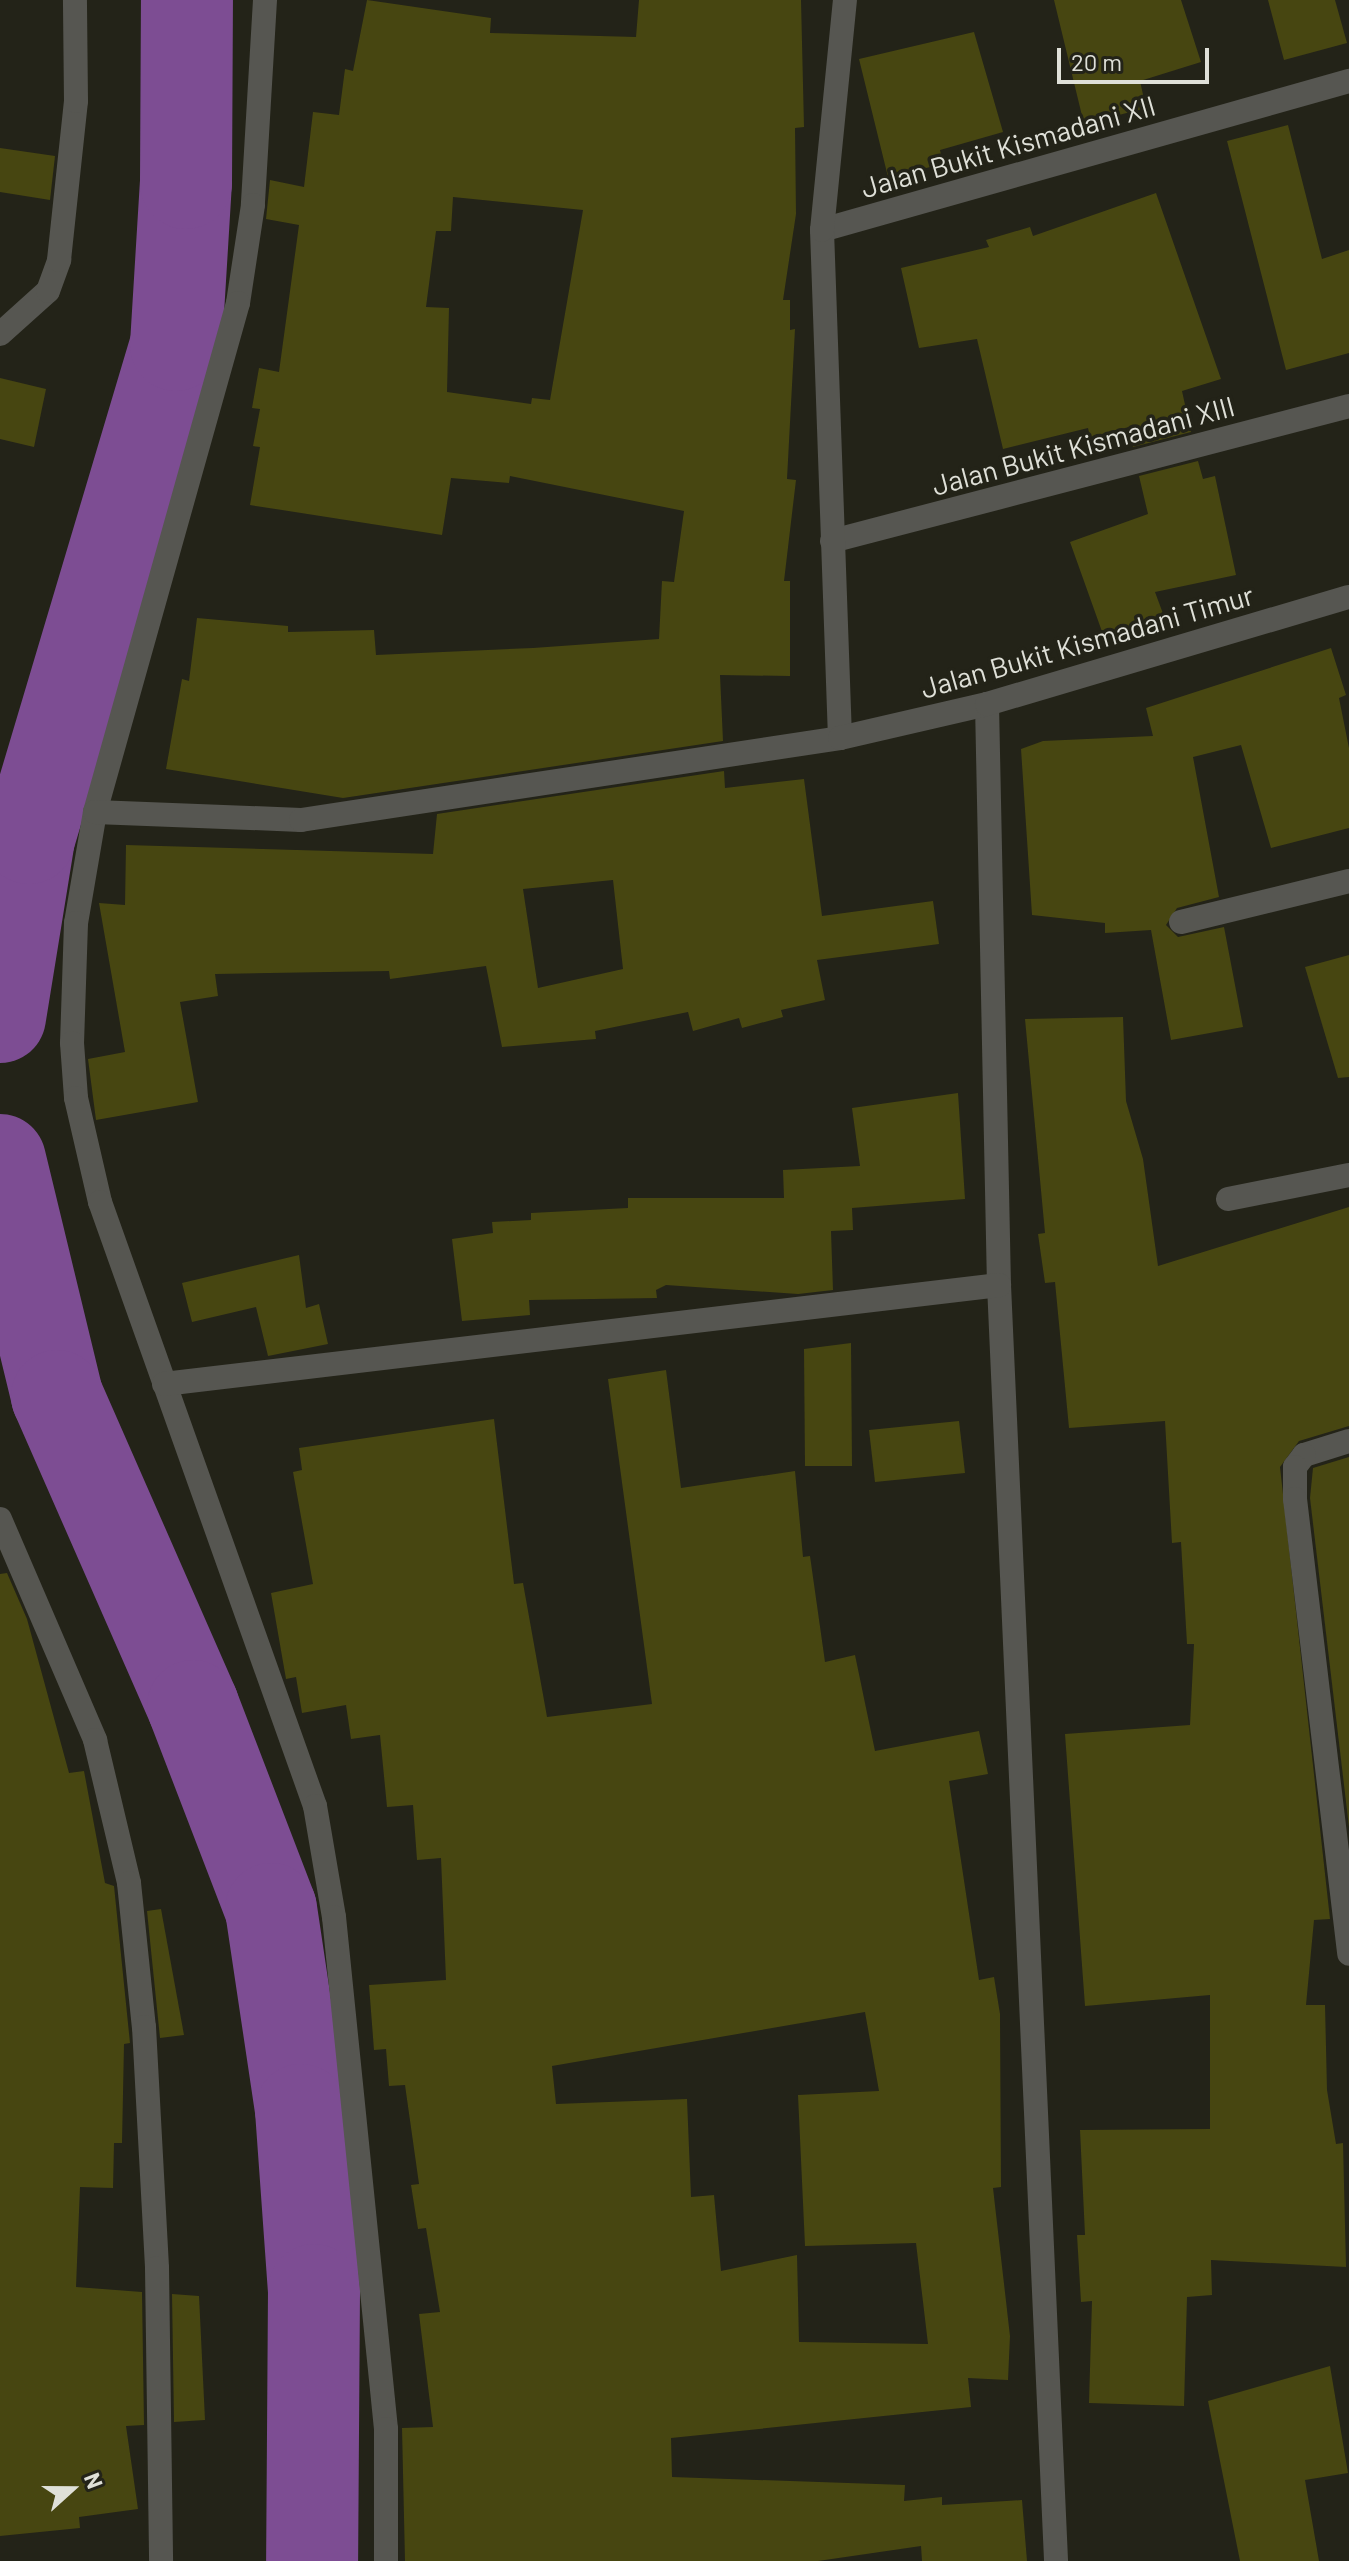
<!DOCTYPE html>
<html>
<head>
<meta charset="utf-8">
<style>
	body { margin:0 }
	#map { position:relative; width:1349px; height:2561px; overflow:hidden; background:#232318; font-family:Barlow,sans-serif }
	div>[style] { position:absolute }
	[style*='--x'] { left:calc(var(--x)*1px); top:calc(var(--y)*1px); width:calc(var(--w)*1px); rotate:calc(var(--a)*1deg) }
	.river>* { height:92px; margin:-46px; padding:0 46px; transform-origin:46px; border-radius:46px; background:#7d4d93 }
	.building>* { inset:0; background:#474611 }
	.street>* { height:24px; margin:-12px; padding:0 12px; transform-origin:12px; border-radius:12px; background:#565651 }
	span { translate:-50% -50%; white-space:nowrap; text-align:center; line-height:1.15; -webkit-text-stroke:7px #232318; paint-order:stroke }
	.street-label { font-size:28px; color:#dfe0d8 }
	.north { position:absolute; left:32px; top:2449px; width:80px; height:80px; -webkit-text-stroke:6px #232318; paint-order:stroke; rotate:69deg; font-size:22px; font-weight:700; line-height:32px; text-align:center; color:#dfe0d8 }
	.north::after { content:''; display:block; margin:auto; width:28px; height:36px; background:#dfe0d8; clip-path:polygon(50% 0,100% 100%,50% 72%,0 100%) }
	.scale { position:absolute; left:1057px; top:48px; width:152px; height:36px; box-sizing:border-box; border:4px solid #dfe0d8; border-top:0; padding-left:10px; font-size:24px; line-height:28px; white-space:nowrap; color:#dfe0d8; -webkit-text-stroke:6px #232318; paint-order:stroke }
</style>
</head>
<body>
<div id="map">
	<div class="river">
		<div style="--x:0;--y:1017;--w:181;--a:-80.8"></div>
		<div style="--x:29;--y:838;--w:514;--a:-73.4"></div>
		<div style="--x:176;--y:345;--w:162;--a:-86.5"></div>
		<div style="--x:186;--y:183;--w:183;--a:-89.7"></div>
		<div style="--x:0;--y:1160;--w:243;--a:76.4"></div>
		<div style="--x:57;--y:1396;--w:339;--a:66.3"></div>
		<div style="--x:193;--y:1706;--w:217;--a:69"></div>
		<div style="--x:271;--y:1909;--w:203;--a:81.5"></div>
		<div style="--x:301;--y:2110;--w:180;--a:85.9"></div>
		<div style="--x:314;--y:2290;--w:271;--a:90.4"></div>
	</div>
	<div class="building">
		<div style="clip-path:polygon(evenodd,367px 0,491px 18px,490px 33px,636px 37px,639px 0,801px 0,804px 127px,795px 128px,796px 214px,783px 300px,790px 300px,790px 330px,795px 329px,787px 479px,796px 480px,784px 581px,790px 581px,790px 676px,720px 675px,723px 741px,343px 798px,166px 769px,182px 679px,189px 681px,197px 618px,288px 626px,288px 632px,374px 630px,376px 655px,533px 648px,659px 639px,662px 581px,674px 582px,684px 511px,510px 476px,509px 483px,451px 478px,442px 535px,250px 505px,260px 447px,253px 446px,260px 409px,252px 408px,259px 368px,279px 372px,299px 225px,266px 219px,270px 180px,304px 187px,313px 112px,339px 115px,345px 69px,353px 71px,367px 0,453px 197px,583px 210px,550px 400px,532px 398px,531px 404px,447px 392px,449px 308px,426px 307px,436px 231px,451px 231px,453px 197px)"></div>
		<div style="clip-path:polygon(1054px 0,1181px 0,1201px 62px,1140px 81px,1146px 108px,1084px 124px)"></div>
		<div style="clip-path:polygon(1268px 0,1335px 0,1347px 43px,1284px 60px)"></div>
		<div style="clip-path:polygon(974px 32px,1003px 132px,940px 150px,943px 164px,888px 177px,859px 59px)"></div>
		<div style="clip-path:polygon(1288px 125px,1322px 259px,1349px 250px,1349px 353px,1286px 370px,1227px 141px)"></div>
		<div style="clip-path:polygon(0 148px,55px 156px,50px 200px,0 192px)"></div>
		<div style="clip-path:polygon(1156px 193px,1221px 379px,1182px 391px,1191px 432px,1133px 447px,1129px 427px,1090px 437px,1088px 428px,1003px 449px,977px 339px,919px 348px,901px 268px,989px 247px,986px 240px,1030px 227px,1033px 236px)"></div>
		<div style="clip-path:polygon(0 378px,46px 389px,34px 447px,0 439px)"></div>
		<div style="clip-path:polygon(1198px 461px,1203px 479px,1215px 476px,1236px 575px,1155px 592px,1165px 619px,1105px 640px,1070px 542px,1148px 514px,1139px 476px)"></div>
		<div style="clip-path:polygon(1331px 648px,1346px 695px,1339px 698px,1349px 748px,1349px 828px,1271px 848px,1241px 745px,1193px 757px,1219px 897px,1177px 908px,1166px 925px,1178px 937px,1224px 927px,1243px 1027px,1171px 1040px,1151px 930px,1105px 933px,1105px 923px,1032px 915px,1021px 749px,1043px 741px,1153px 736px,1146px 708px)"></div>
		<div style="clip-path:polygon(evenodd,724px 771px,725px 788px,804px 779px,822px 916px,933px 901px,939px 944px,817px 960px,825px 1000px,781px 1010px,783px 1017px,742px 1028px,739px 1018px,693px 1031px,688px 1012px,595px 1031px,596px 1039px,502px 1047px,486px 966px,390px 979px,389px 971px,215px 974px,218px 996px,180px 1002px,198px 1102px,96px 1120px,88px 1059px,125px 1052px,99px 903px,125px 905px,126px 845px,433px 854px,437px 814px,724px 771px,613px 880px,623px 969px,538px 988px,523px 889px,613px 880px)"></div>
		<div style="clip-path:polygon(1349px 955px,1349px 1077px,1338px 1078px,1305px 967px)"></div>
		<div style="clip-path:polygon(1123px 1017px,1126px 1101px,1143px 1159px,1158px 1266px,1349px 1207px,1349px 1426px,1299px 1441px,1280px 1467px,1330px 1919px,1314px 1920px,1306px 2005px,1325px 2005px,1327px 2090px,1336px 2144px,1343px 2143px,1346px 2267px,1211px 2260px,1212px 2295px,1187px 2297px,1184px 2406px,1089px 2403px,1092px 2301px,1081px 2302px,1077px 2235px,1085px 2235px,1080px 2130px,1210px 2129px,1210px 1995px,1085px 2006px,1065px 1734px,1190px 1725px,1194px 1644px,1187px 1644px,1181px 1542px,1172px 1543px,1165px 1421px,1069px 1428px,1055px 1282px,1045px 1283px,1038px 1234px,1045px 1233px,1025px 1019px)"></div>
		<div style="clip-path:polygon(958px 1093px,965px 1199px,852px 1208px,853px 1230px,831px 1231px,833px 1290px,798px 1294px,666px 1285px,656px 1290px,657px 1298px,529px 1300px,530px 1315px,462px 1321px,452px 1239px,493px 1233px,492px 1222px,531px 1220px,531px 1213px,628px 1208px,628px 1198px,784px 1198px,783px 1170px,860px 1166px,852px 1108px)"></div>
		<div style="clip-path:polygon(299px 1255px,306px 1308px,319px 1304px,328px 1344px,268px 1356px,256px 1307px,192px 1322px,182px 1283px)"></div>
		<div style="clip-path:polygon(851px 1343px,852px 1466px,805px 1466px,804px 1349px)"></div>
		<div style="clip-path:polygon(evenodd,666px 1370px,681px 1488px,795px 1471px,803px 1557px,810px 1556px,825px 1662px,855px 1655px,875px 1751px,979px 1731px,988px 1774px,949px 1781px,979px 1980px,994px 1977px,1000px 2014px,1001px 2187px,993px 2188px,1010px 2336px,1008px 2380px,968px 2378px,971px 2407px,671px 2438px,672px 2477px,905px 2485px,904px 2501px,942px 2497px,942px 2505px,1022px 2500px,1027px 2561px,922px 2561px,921px 2546px,818px 2561px,405px 2561px,402px 2428px,433px 2427px,419px 2314px,440px 2312px,426px 2228px,418px 2229px,411px 2185px,419px 2184px,405px 2085px,389px 2086px,386px 2049px,374px 2050px,369px 1985px,446px 1980px,441px 1858px,417px 1860px,413px 1805px,387px 1807px,380px 1735px,351px 1739px,346px 1705px,302px 1713px,296px 1677px,286px 1679px,271px 1593px,313px 1584px,293px 1472px,302px 1470px,299px 1448px,494px 1419px,514px 1584px,523px 1583px,547px 1717px,652px 1704px,608px 1379px,666px 1370px,865px 2012px,879px 2091px,798px 2095px,805px 2246px,916px 2243px,928px 2344px,799px 2342px,797px 2255px,721px 2271px,714px 2195px,691px 2197px,687px 2099px,556px 2104px,552px 2066px,865px 2012px)"></div>
		<div style="clip-path:polygon(959px 1421px,965px 1473px,875px 1482px,869px 1430px)"></div>
		<div style="clip-path:polygon(1349px 1457px,1349px 1827px,1310px 1498px,1313px 1468px)"></div>
		<div style="clip-path:polygon(7px 1573px,27px 1619px,69px 1773px,84px 1771px,105px 1883px,114px 1886px,130px 2043px,124px 2044px,122px 2143px,114px 2143px,113px 2188px,80px 2187px,76px 2287px,142px 2292px,144px 2425px,126px 2426px,138px 2509px,79px 2517px,80px 2528px,0 2536px,0 1574px)"></div>
		<div style="clip-path:polygon(161px 1909px,184px 2035px,160px 2038px,147px 1911px)"></div>
		<div style="clip-path:polygon(172px 2294px,199px 2296px,205px 2420px,174px 2422px)"></div>
		<div style="clip-path:polygon(1330px 2366px,1348px 2473px,1305px 2480px,1319px 2561px,1240px 2561px,1208px 2401px)"></div>
	</div>
	<div class="street">
		<div style="--x:265;--y:0;--w:205;--a:93.4"></div>
		<div style="--x:253;--y:205;--w:99;--a:98.7"></div>
		<div style="--x:238;--y:303;--w:529;--a:105.69"></div>
		<div style="--x:95;--y:812;--w:113;--a:99.7"></div>
		<div style="--x:76;--y:923;--w:120;--a:91.9"></div>
		<div style="--x:72;--y:1043;--w:55;--a:85.8"></div>
		<div style="--x:76;--y:1098;--w:107;--a:77"></div>
		<div style="--x:100;--y:1202;--w:641;--a:70.41"></div>
		<div style="--x:315;--y:1806;--w:113;--a:80.3"></div>
		<div style="--x:334;--y:1917;--w:515;--a:84.2"></div>
		<div style="--x:386;--y:2429;--w:132;--a:90"></div>
		<div style="--x:822;--y:230;--w:548;--a:-15.79"></div>
		<div style="--x:0;--y:334;--w:64;--a:-41.9"></div>
		<div style="--x:48;--y:291;--w:33;--a:-70"></div>
		<div style="--x:59;--y:260;--w:160;--a:-83.9"></div>
		<div style="--x:76;--y:101;--w:101;--a:-90.6"></div>
		<div style="--x:832;--y:541;--w:534;--a:-14.63"></div>
		<div style="--x:987;--y:704;--w:581;--a:88.82"></div>
		<div style="--x:999;--y:1285;--w:1277;--a:87.44"></div>
		<div style="--x:840;--y:738;--w:508;--a:-92.03"></div>
		<div style="--x:822;--y:230;--w:231;--a:-84.3"></div>
		<div style="--x:95;--y:812;--w:206;--a:2.2"></div>
		<div style="--x:301;--y:820;--w:545;--a:-8.65"></div>
		<div style="--x:840;--y:738;--w:151;--a:-13"></div>
		<div style="--x:987;--y:704;--w:377;--a:-16.5"></div>
		<div style="--x:1181;--y:922;--w:173;--a:-13.7"></div>
		<div style="--x:1228;--y:1199;--w:123;--a:-11.2"></div>
		<div style="--x:164;--y:1384;--w:841;--a:-6.76"></div>
		<div style="--x:1349;--y:1441;--w:47;--a:162.7"></div>
		<div style="--x:1304;--y:1455;--w:15;--a:127"></div>
		<div style="--x:1295;--y:1467;--w:32;--a:90"></div>
		<div style="--x:1295;--y:1499;--w:458;--a:83.2"></div>
		<div style="--x:0;--y:1519;--w:241;--a:66.7"></div>
		<div style="--x:95;--y:1740;--w:147;--a:76.6"></div>
		<div style="--x:129;--y:1883;--w:145;--a:84.1"></div>
		<div style="--x:144;--y:2027;--w:241;--a:86.9"></div>
		<div style="--x:157;--y:2268;--w:293;--a:89.2"></div>
	</div>
	<div class="street-label">
		<span style="left:1008px;top:146px;rotate:-16deg">Jalan Bukit Kismadani XII</span>
		<span style="left:1083px;top:445px;rotate:-15deg">Jalan Bukit Kismadani XIII</span>
		<span style="left:1087px;top:641px;rotate:-16deg">Jalan Bukit Kismadani Timur</span>
	</div>
	<div class="north">N</div>
	<div class="scale">20 m</div>
</div>
</body>
</html>
